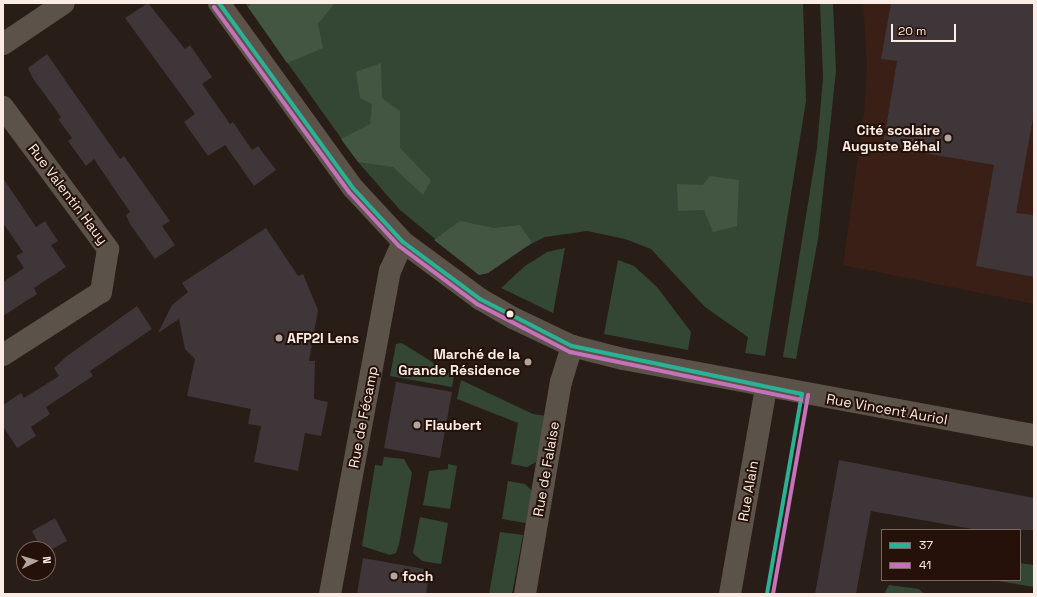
<!DOCTYPE html>
<html>
<head>
<meta charset="utf-8">
<style>
	body { margin:0 }
	#map { position:relative; width:1037px; height:597px; overflow:hidden; background:#291d18; font-family:"Space Grotesk",sans-serif }
	div>[style] { position:absolute }
	[style*='--x'] { left:calc(var(--x)*1px); top:calc(var(--y)*1px); width:calc(var(--w)*1px); rotate:calc(var(--a)*1deg) }
	.built>* { inset:0; background:#391f15 }
	.green>* { inset:0; background:#344735 }
	.forest>* { inset:0; background:#425642 }
	.building>* { inset:0; background:#3e3639 }
	.minor>* { height:22px; margin:-11px; padding:0 11px; transform-origin:11px; border-radius:11px; background:#5b534a }
	.bus-1>* { height:4px; margin:-2px; padding:0 2px; transform-origin:2px; border-radius:2px; background:#2ab297 }
	.bus-2>* { height:4px; margin:-2px; padding:0 2px; transform-origin:2px; border-radius:2px; background:#c572bb }
	.dots>* { width:11px; height:11px; translate:-50% -50%; box-sizing:border-box; border:2px solid #251109; border-radius:50% }
	span { translate:-50% -50%; white-space:nowrap; text-align:center; line-height:1.15; -webkit-text-stroke:4px #251109; paint-order:stroke }
	.poi-label { font-size:14px; color:#fbece6; font-weight:700 }
	.right { translate:-100% -50%; text-align:right }
	.left { translate:0 -50%; text-align:left }
	.street-label { font-size:14px; color:#fbece6 }
	.frame { position:absolute; inset:0; border:4px solid #fbece6; pointer-events:none }
	.legend { position:absolute; left:881px; top:529px; width:140px; height:52px; box-sizing:border-box; background:#251109; border:1px solid #7b6961; margin:0; padding:5px 7px; list-style:none; font-size:12px; color:#fbece6 }
	.legend li { display:flex; align-items:center; gap:8px; height:20px }
	.legend b { width:20px; border:1px solid #7b6961 }
	.north { position:absolute; left:16px; top:541px; width:40px; height:40px; box-sizing:border-box; background:#251109; border:1px solid #7b6961; border-radius:50%; rotate:85deg; font-size:11px; font-weight:700; line-height:16px; text-align:center; color:#fbece6 }
	.north::after { content:''; display:block; margin:auto; width:14px; height:18px; background:#b2a49e; clip-path:polygon(50% 0,100% 100%,50% 72%,0 100%) }
	.scale { position:absolute; left:891px; top:24px; width:65px; height:18px; box-sizing:border-box; border:2px solid #fbece6; border-top:0; padding-left:5px; font-size:12px; line-height:14px; white-space:nowrap; color:#fbece6; -webkit-text-stroke:3px #251109; paint-order:stroke }
</style>
</head>
<body>
<div id="map">
	<div class="built">
		<div style="clip-path:polygon(863px 3px,1034px 3px,1034px 304px,843px 265px,864px 113px,867px 64px)"></div>
	</div>
	<div class="green">
		<div style="clip-path:polygon(245px 3px,803px 3px,806px 101px,765px 356px,745px 353px,748px 337px,705px 307px,651px 249px,625px 239px,587px 231px,545px 237px,513px 253px,488px 273px,479px 275px,400px 210px,358px 162px)"></div>
		<div style="clip-path:polygon(820px 3px,833px 3px,836px 71px,818px 239px,796px 359px,783px 357px,817px 148px,823px 78px)"></div>
		<div style="clip-path:polygon(565px 248px,553px 313px,501px 288px,525px 266px,547px 252px)"></div>
		<div style="clip-path:polygon(618px 260px,634px 266px,657px 287px,691px 332px,688px 350px,604px 334px)"></div>
		<div style="clip-path:polygon(402px 343px,454px 376px,452px 387px,390px 376px,396px 344px)"></div>
		<div style="clip-path:polygon(461px 380px,533px 414px,546px 416px,536px 462px,527px 467px,511px 464px,518px 423px,457px 399px)"></div>
		<div style="clip-path:polygon(384px 457px,404px 459px,412px 473px,399px 544px,396px 553px,390px 555px,362px 546px,375px 465px,382px 466px)"></div>
		<div style="clip-path:polygon(448px 464px,457px 466px,450px 509px,423px 505px,429px 471px,448px 469px)"></div>
		<div style="clip-path:polygon(508px 481px,525px 484px,532px 491px,526px 523px,502px 519px)"></div>
		<div style="clip-path:polygon(420px 517px,448px 523px,441px 564px,422px 561px,413px 553px)"></div>
		<div style="clip-path:polygon(500px 532px,523px 535px,512px 594px,489px 594px)"></div>
		<div style="clip-path:polygon(1020px 563px,1034px 565px,1034px 587px,992px 580px,1020px 580px)"></div>
		<div style="clip-path:polygon(889px 585px,919px 589px,924px 594px,884px 594px)"></div>
	</div>
	<div class="forest">
		<div style="clip-path:polygon(252px 3px,335px 3px,318px 24px,323px 48px,287px 63px,248px 7px)"></div>
		<div style="clip-path:polygon(381px 63px,382px 98px,400px 111px,400px 148px,431px 180px,423px 195px,393px 167px,358px 162px,341px 139px,370px 124px,372px 104px,360px 98px,356px 72px)"></div>
		<div style="clip-path:polygon(710px 176px,739px 180px,737px 226px,713px 232px,704px 210px,678px 211px,677px 184px,703px 185px)"></div>
		<div style="clip-path:polygon(460px 221px,494px 228px,520px 225px,532px 243px,488px 273px,479px 275px,434px 240px)"></div>
	</div>
	<div class="building">
		<div style="clip-path:polygon(148px 3px,185px 49px,190px 45px,212px 77px,202px 84px,230px 124px,233px 122px,252px 150px,258px 146px,276px 170px,254px 186px,225px 145px,208px 156px,184px 122px,195px 114px,125px 18px)"></div>
		<div style="clip-path:polygon(891px 3px,1034px 3px,1034px 113px,1016px 213px,1034px 215px,1034px 277px,976px 266px,994px 165px,883px 146px,897px 61px,881px 59px)"></div>
		<div style="clip-path:polygon(47px 54px,120px 159px,124px 156px,170px 221px,162px 226px,175px 245px,155px 259px,130px 224px,126px 215px,130px 212px,94px 159px,86px 166px,68px 141px,72px 138px,58px 119px,61px 117px,32px 77px,28px 68px)"></div>
		<div style="clip-path:polygon(3px 178px,36px 227px,45px 221px,58px 241px,51px 245px,66px 267px,34px 288px,37px 294px,3px 316px,3px 282px,24px 268px,16px 256px,23px 252px,3px 223px)"></div>
		<div style="clip-path:polygon(266px 228px,298px 276px,303px 274px,318px 310px,309px 361px,315px 361px,314px 399px,328px 402px,321px 436px,305px 433px,298px 471px,254px 462px,261px 426px,248px 424px,251px 409px,187px 396px,195px 359px,185px 349px,179px 319px,158px 333px,172px 305px,188px 292px,182px 283px)"></div>
		<div style="clip-path:polygon(137px 306px,152px 329px,90px 371px,93px 376px,46px 407px,50px 414px,31px 427px,36px 436px,17px 448px,3px 426px,3px 405px,21px 393px,24px 398px,59px 376px,54px 368px,67px 356px)"></div>
		<div style="clip-path:polygon(396px 382px,452px 392px,440px 458px,384px 448px)"></div>
		<div style="clip-path:polygon(839px 460px,1034px 498px,1034px 530px,978px 530px,871px 511px,856px 594px,815px 594px)"></div>
		<div style="clip-path:polygon(55px 518px,67px 541px,52px 549px,41px 549px,32px 531px)"></div>
		<div style="clip-path:polygon(363px 558px,430px 570px,426px 594px,357px 594px)"></div>
	</div>
	<div class="minor">
		<div style="--x:219;--y:3;--w:228;--a:54.1"></div>
		<div style="--x:353;--y:188;--w:74;--a:47.2"></div>
		<div style="--x:403;--y:242;--w:96;--a:36.5"></div>
		<div style="--x:480;--y:299;--w:38;--a:30"></div>
		<div style="--x:513;--y:318;--w:65;--a:25.4"></div>
		<div style="--x:572;--y:346;--w:53;--a:14.3"></div>
		<div style="--x:623;--y:359;--w:418;--a:10.5"></div>
		<div style="--x:3;--y:44;--w:73;--a:-33.9"></div>
		<div style="--x:3;--y:107;--w:177;--a:53.5"></div>
		<div style="--x:108;--y:249;--w:44;--a:99.2"></div>
		<div style="--x:101;--y:292;--w:117;--a:147.3"></div>
		<div style="--x:330;--y:594;--w:329;--a:-79.5"></div>
		<div style="--x:390;--y:271;--w:32;--a:-66"></div>
		<div style="--x:525;--y:594;--w:215;--a:-80.4"></div>
		<div style="--x:561;--y:382;--w:38;--a:-73"></div>
		<div style="--x:730;--y:594;--w:209;--a:-80.1"></div>
	</div>
	<div class="bus-1">
		<div style="--x:219;--y:3;--w:228;--a:54.1"></div>
		<div style="--x:353;--y:188;--w:74;--a:47.2"></div>
		<div style="--x:403;--y:242;--w:96;--a:36.5"></div>
		<div style="--x:480;--y:299;--w:103;--a:27.1"></div>
		<div style="--x:572;--y:346;--w:235;--a:11.8"></div>
		<div style="--x:767;--y:594;--w:203;--a:-80.1"></div>
	</div>
	<div class="bus-2">
		<div style="--x:214;--y:7;--w:229;--a:53.9"></div>
		<div style="--x:349;--y:192;--w:74;--a:47.2"></div>
		<div style="--x:399;--y:246;--w:97;--a:36.6"></div>
		<div style="--x:477;--y:304;--w:105;--a:27.3"></div>
		<div style="--x:570;--y:352;--w:236;--a:11.7"></div>
		<div style="--x:773;--y:594;--w:202;--a:-80"></div>
	</div>
	<div class="dots">
		<div style="left:948px;top:138px;background:#b2a49e"></div>
		<div style="left:510px;top:314px;background:#fbece6"></div>
		<div style="left:279px;top:338px;background:#b2a49e"></div>
		<div style="left:528px;top:362px;background:#b2a49e"></div>
		<div style="left:417px;top:425px;background:#b2a49e"></div>
		<div style="left:394px;top:576px;background:#b2a49e"></div>
	</div>
	<div class="poi-label">
		<span class="right" style="left:940px;top:138px">Cité scolaire<br>Auguste Béhal</span>
		<span class="left" style="left:287px;top:338px">AFP2I Lens</span>
		<span class="right" style="left:520px;top:362px">Marché de la<br>Grande Résidence</span>
		<span class="left" style="left:425px;top:425px">Flaubert</span>
		<span class="left" style="left:402px;top:576px">foch</span>
	</div>
	<div class="street-label">
		<span style="left:68px;top:194px;rotate:53deg">Rue Valentin Hauy</span>
		<span style="left:887px;top:409px;rotate:10deg">Rue Vincent Auriol</span>
		<span style="left:363px;top:417px;rotate:-79deg">Rue de Fécamp</span>
		<span style="left:546px;top:469px;rotate:-80deg">Rue de Falaise</span>
		<span style="left:748px;top:491px;rotate:-80deg">Rue Alain</span>
	</div>
	<div class="frame"></div>
	<ul class="legend">
	<li><b style="height:5px;background:#2ab297"></b>37</li>
	<li><b style="height:5px;background:#c572bb"></b>41</li>
	</ul>
	<div class="north">N</div>
	<div class="scale">20 m</div>
</div>
</body>
</html>
